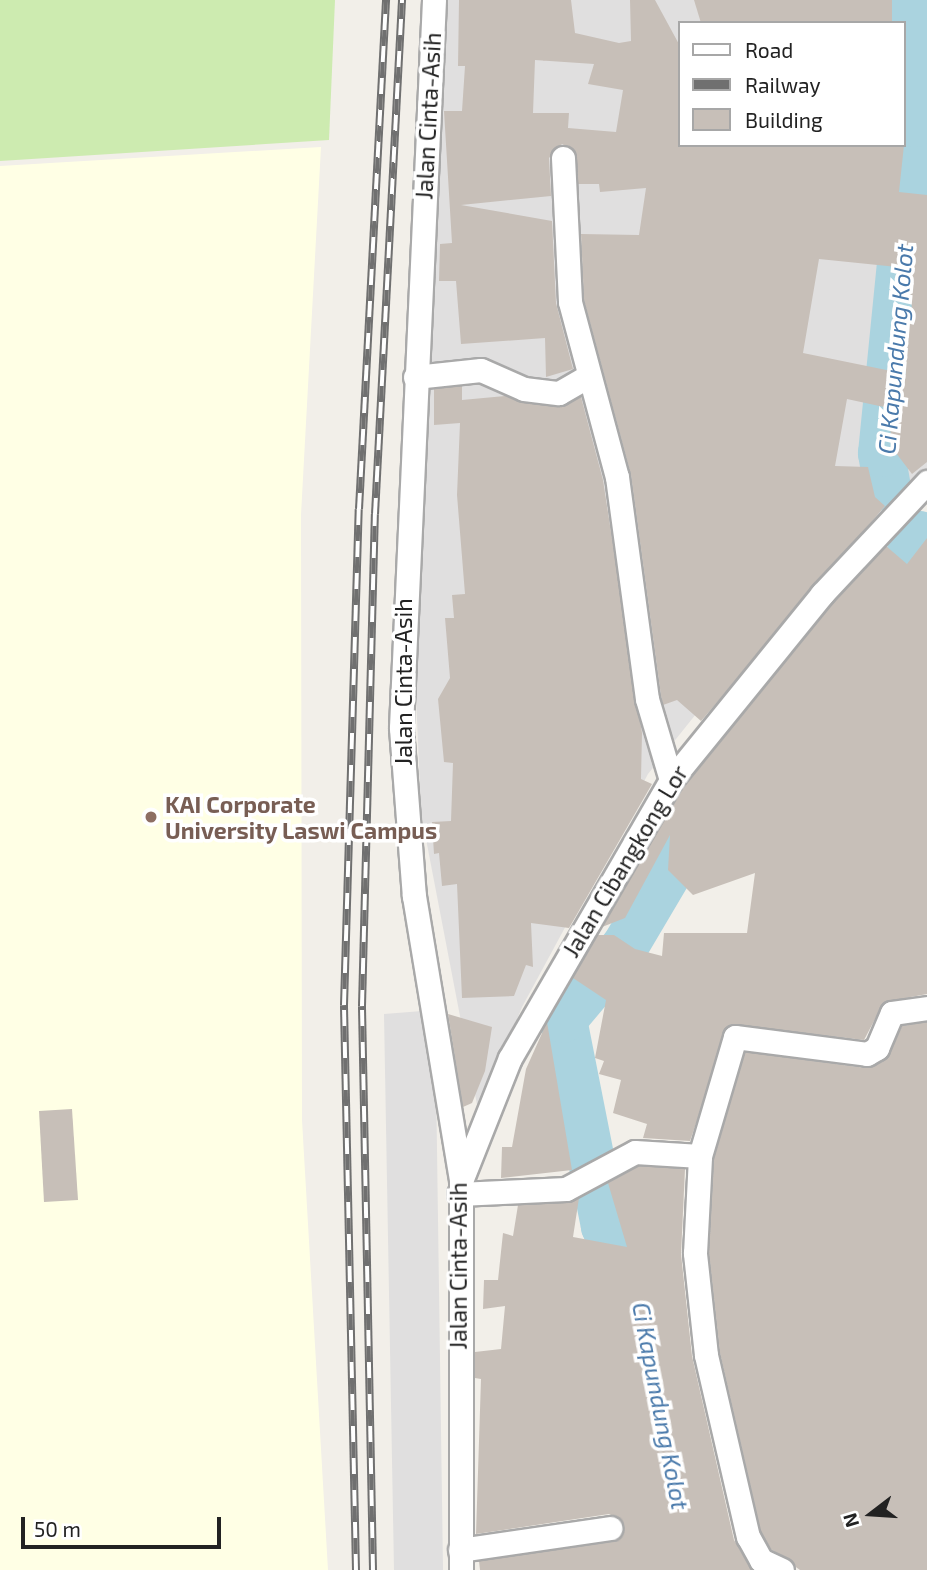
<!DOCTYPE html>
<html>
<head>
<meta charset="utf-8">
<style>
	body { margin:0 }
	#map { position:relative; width:927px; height:1570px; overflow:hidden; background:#f2efe9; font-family:"Exo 2",sans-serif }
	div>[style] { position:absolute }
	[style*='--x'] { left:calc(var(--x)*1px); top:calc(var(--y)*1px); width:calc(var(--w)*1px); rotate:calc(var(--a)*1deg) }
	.residential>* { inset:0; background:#e0dfdf }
	.education>* { inset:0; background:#ffffe5 }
	.grass>* { inset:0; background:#cdebb0 }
	.river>* { height:47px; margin:-23.5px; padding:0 23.5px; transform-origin:23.5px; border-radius:23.5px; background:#aad3df }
	.building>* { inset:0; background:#c7bfb8 }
	.roads { filter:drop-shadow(2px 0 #a9a9a9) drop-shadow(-2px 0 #a9a9a9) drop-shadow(0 2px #a9a9a9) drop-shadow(0 -2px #a9a9a9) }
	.street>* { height:23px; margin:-11.5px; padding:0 11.5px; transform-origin:11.5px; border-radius:11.5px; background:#fff }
	.rail>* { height:8px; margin-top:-4px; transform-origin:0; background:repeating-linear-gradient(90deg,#fff 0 16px,#707070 0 32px); box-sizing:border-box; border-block:2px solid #707070 }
	.dots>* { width:19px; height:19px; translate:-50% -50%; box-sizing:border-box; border:4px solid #fff; border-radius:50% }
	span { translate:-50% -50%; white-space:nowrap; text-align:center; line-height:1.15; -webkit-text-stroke:7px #fff; paint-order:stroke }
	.street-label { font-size:23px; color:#222 }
	.education-label { font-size:23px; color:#785e54; font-weight:700 }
	.left { translate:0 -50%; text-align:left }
	.water-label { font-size:24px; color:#4a7aab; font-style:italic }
	.legend { position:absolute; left:678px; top:21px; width:228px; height:126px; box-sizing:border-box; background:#fff; border:2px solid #a7a7a7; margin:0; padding:9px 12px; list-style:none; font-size:21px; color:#222 }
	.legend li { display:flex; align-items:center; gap:14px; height:35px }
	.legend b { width:35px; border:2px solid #a7a7a7 }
	.north { position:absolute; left:836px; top:1479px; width:70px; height:70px; -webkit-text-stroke:5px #fff; paint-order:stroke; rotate:253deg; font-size:19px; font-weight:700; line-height:28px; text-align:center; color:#222 }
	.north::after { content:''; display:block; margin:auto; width:24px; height:32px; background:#222; clip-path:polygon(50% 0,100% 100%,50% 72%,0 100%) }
	.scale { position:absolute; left:21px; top:1517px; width:200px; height:32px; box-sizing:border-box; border:4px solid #222; border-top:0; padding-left:9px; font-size:21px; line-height:24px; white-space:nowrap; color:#222; -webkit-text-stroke:5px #fff; paint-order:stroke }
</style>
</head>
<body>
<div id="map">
	<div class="residential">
		<div style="clip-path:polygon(evenodd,448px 0,927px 0,927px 468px,704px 704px,648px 774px,522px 1007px,479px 1115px,421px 813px,412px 602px,448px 0,680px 23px,904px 23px,904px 145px,680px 145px,680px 23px)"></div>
		<div style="clip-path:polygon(435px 1010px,443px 1570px,394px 1570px,384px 1014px)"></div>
	</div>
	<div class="education">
		<div style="clip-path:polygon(321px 147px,301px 515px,302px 1120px,328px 1570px,0 1570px,0 166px)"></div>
	</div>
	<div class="grass">
		<div style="clip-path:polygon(0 0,335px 0,329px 140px,0 161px)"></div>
	</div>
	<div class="river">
		<div style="--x:887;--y:487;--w:35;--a:-100"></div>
		<div style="--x:881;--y:453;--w:332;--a:-84.3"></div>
		<div style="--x:914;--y:123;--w:123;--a:-90.5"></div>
		<div style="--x:865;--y:612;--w:63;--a:-50.8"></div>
		<div style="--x:905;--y:563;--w:32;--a:-66"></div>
		<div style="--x:642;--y:1303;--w:86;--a:-116.3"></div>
		<div style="--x:604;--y:1226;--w:211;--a:-101.2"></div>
		<div style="--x:563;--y:1019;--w:97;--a:-50"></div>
		<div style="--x:625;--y:945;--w:153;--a:-59.4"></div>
	</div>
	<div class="building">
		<div style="clip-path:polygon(evenodd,459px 0,571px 0,575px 33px,619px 43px,631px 41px,630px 0,655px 0,680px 46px,680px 145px,904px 145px,899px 192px,927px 195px,927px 462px,912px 474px,896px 453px,884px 407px,847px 399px,835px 466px,868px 467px,875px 497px,885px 506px,701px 721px,677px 700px,663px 705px,661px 696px,631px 475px,584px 300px,581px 234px,639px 235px,646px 188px,600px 192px,599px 184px,578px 184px,575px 151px,562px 144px,549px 158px,551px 196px,461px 205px,552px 221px,556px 303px,573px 369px,546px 377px,545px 338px,461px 344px,456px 281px,439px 281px,440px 244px,452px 243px,444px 111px,462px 111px,465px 66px,458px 66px,459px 0,535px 60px,594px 64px,588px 84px,623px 90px,616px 132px,568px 128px,569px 113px,533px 113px,535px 60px,459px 0,819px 259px,907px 268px,912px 309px,902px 356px,906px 374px,803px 353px,819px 259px)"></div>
		<div style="clip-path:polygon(694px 0,892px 0,892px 23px,701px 23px)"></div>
		<div style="clip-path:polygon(462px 386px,462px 400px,505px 396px,557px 407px,581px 397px,603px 480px,642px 733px,641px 779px,652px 784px,569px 928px,531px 923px,533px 967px,526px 965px,514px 996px,462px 998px,457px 884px,442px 886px,439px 853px,434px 854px,432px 822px,451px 821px,453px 763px,444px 762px,438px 699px,450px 678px,445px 618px,454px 618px,452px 595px,465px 594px,457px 495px,460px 423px,434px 425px,434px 389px)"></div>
		<div style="clip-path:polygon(927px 538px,927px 994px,884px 1002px,864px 1040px,730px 1024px,690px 1141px,643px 1138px,647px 1124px,613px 1113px,621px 1080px,599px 1074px,604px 1061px,595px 1058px,606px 1000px,573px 978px,597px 935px,614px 935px,635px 949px,662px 956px,664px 933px,747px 933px,755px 873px,693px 895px,668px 870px,670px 835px,625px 918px,602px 927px,683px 788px,833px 603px,886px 546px,907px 564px)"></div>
		<div style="clip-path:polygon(448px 1014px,492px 1027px,485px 1071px,472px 1103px,463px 1107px)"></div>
		<div style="clip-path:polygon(547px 1022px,572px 1170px,501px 1178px,502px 1147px,512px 1147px,526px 1069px)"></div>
		<div style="clip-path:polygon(927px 1022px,927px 1570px,800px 1570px,771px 1549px,761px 1532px,720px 1353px,709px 1253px,714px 1158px,745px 1052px,866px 1068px,889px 1054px,902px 1026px)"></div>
		<div style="clip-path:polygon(72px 1109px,78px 1200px,44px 1202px,39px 1111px)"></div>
		<div style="clip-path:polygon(638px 1166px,685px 1169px,681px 1254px,692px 1356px,734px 1540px,752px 1570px,480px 1570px,479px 1561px,612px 1542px,623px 1534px,621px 1520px,609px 1514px,476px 1534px,481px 1379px,475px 1378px,475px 1352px,501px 1349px,505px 1306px,483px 1309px,484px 1280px,498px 1280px,503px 1233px,513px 1236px,518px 1205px,579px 1198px,573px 1237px,627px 1247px,608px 1183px)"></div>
	</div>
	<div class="roads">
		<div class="street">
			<div style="--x:434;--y:0;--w:729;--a:92.6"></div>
			<div style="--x:401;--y:728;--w:169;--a:85.6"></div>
			<div style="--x:414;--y:896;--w:289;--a:80.6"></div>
			<div style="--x:461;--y:1181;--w:389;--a:90"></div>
			<div style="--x:563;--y:158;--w:144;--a:87.2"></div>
			<div style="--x:570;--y:302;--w:181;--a:75"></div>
			<div style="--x:617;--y:477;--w:224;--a:82.3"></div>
			<div style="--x:647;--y:699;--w:84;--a:73.5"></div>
			<div style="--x:415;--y:377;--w:66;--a:-6.1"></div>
			<div style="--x:481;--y:370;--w:47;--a:23.8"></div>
			<div style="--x:524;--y:389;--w:35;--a:7"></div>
			<div style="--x:559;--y:393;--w:32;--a:-30"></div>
			<div style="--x:461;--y:1181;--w:132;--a:-68.3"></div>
			<div style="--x:510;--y:1058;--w:321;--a:-59.9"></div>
			<div style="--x:671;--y:780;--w:240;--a:-50.9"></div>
			<div style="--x:822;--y:594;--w:154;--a:-46.8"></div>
			<div style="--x:459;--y:1194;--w:107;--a:-2.7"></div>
			<div style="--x:566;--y:1189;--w:78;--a:-28.2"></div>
			<div style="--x:635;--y:1152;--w:65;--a:3.5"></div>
			<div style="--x:460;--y:1550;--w:152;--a:-8.3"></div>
			<div style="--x:782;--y:1570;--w:23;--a:-155"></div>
			<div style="--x:761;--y:1560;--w:26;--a:-119"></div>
			<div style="--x:748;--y:1537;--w:187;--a:-103"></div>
			<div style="--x:706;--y:1355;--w:103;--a:-96.2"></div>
			<div style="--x:695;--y:1253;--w:97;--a:-87"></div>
			<div style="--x:700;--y:1156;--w:124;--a:-73.6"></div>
			<div style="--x:735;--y:1037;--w:133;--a:7.3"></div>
			<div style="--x:867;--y:1054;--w:12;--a:-31"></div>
			<div style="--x:877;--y:1048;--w:38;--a:-67"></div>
			<div style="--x:892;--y:1013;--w:35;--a:-8"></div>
		</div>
	</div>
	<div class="rail">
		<div style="--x:356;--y:1570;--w:565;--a:-91.22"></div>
		<div style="--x:344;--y:1005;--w:496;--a:-88.3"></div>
		<div style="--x:359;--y:509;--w:510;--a:-86.96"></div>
		<div style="--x:373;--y:1570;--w:564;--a:-91.12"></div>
		<div style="--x:362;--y:1006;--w:492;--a:-88.5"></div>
		<div style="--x:375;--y:514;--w:515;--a:-86.99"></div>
	</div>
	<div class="dots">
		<div style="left:151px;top:817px;background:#8d6e63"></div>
	</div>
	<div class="street-label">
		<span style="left:428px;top:116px;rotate:-87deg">Jalan Cinta-Asih</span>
		<span style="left:403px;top:682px;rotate:-90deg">Jalan Cinta-Asih</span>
		<span style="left:625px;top:861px;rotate:-59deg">Jalan Cibangkong Lor</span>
		<span style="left:458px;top:1266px;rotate:-90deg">Jalan Cinta-Asih</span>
	</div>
	<div class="education-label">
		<span class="left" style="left:165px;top:817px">KAI Corporate<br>University Laswi Campus</span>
	</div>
	<div class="water-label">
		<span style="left:895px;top:349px;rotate:-85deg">Ci Kapundung Kolot</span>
		<span style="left:661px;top:1406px;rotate:79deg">Ci Kapundung Kolot</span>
	</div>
	<ul class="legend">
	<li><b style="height:9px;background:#fff"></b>Road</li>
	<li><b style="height:9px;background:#707070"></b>Railway</li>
	<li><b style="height:19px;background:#c7bfb8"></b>Building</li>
	</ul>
	<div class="north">N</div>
	<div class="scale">50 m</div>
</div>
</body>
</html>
